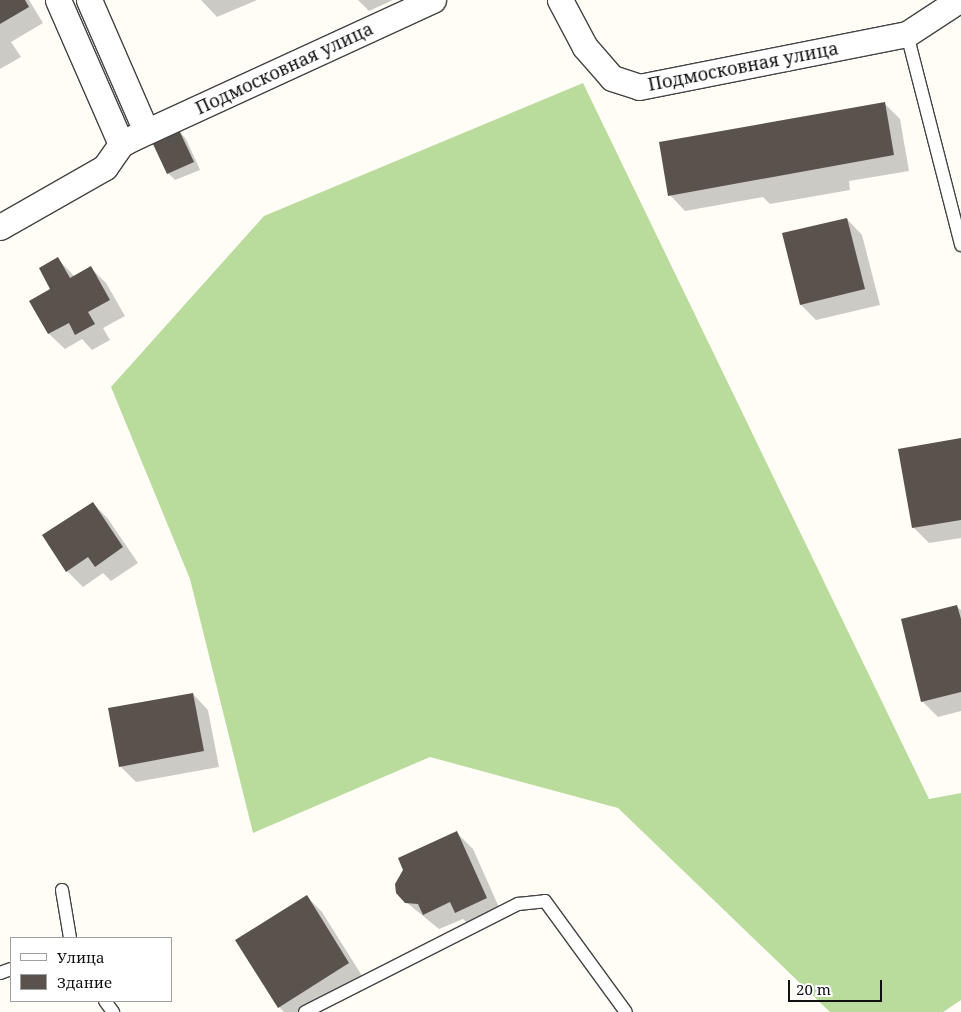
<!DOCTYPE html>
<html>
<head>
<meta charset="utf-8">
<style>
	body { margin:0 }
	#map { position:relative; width:961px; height:1012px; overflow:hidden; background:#fffdf5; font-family:"Noto Serif",serif }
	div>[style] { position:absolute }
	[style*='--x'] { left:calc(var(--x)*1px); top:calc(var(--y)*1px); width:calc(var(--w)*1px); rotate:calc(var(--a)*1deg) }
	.forest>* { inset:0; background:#b9dc9c }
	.shadow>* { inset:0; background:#0003 }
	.building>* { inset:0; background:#5a524d }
	.roads { filter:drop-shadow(1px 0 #444) drop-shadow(-1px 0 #444) drop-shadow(0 1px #444) drop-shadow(0 -1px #444) }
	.lane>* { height:12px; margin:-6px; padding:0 6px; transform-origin:6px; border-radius:6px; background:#fff }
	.street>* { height:25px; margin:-12.5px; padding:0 12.5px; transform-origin:12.5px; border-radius:12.5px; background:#fff }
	span { translate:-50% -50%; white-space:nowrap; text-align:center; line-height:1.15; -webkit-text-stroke:5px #fff; paint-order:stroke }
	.street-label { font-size:18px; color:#111 }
	.legend { position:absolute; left:10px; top:937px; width:162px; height:65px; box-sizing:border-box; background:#fff; border:1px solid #a0a0a0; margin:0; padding:6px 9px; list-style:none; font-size:15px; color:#111 }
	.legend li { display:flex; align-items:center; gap:10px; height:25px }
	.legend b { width:25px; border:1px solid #a0a0a0 }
	.scale { position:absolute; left:788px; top:980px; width:94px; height:22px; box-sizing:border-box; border:2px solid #111; border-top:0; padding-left:6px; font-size:15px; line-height:18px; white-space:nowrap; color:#111; -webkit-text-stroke:4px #fff; paint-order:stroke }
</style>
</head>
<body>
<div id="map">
	<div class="forest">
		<div style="clip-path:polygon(583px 83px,929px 799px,961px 793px,961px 1000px,943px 1012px,830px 1012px,618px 808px,430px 757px,253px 833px,190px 579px,111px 387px,264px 216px)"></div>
	</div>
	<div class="shadow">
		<div style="clip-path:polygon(0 0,29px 0,43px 23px,11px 42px,21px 57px,0 69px)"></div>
		<div style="clip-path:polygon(201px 0,257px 0,217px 17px)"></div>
		<div style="clip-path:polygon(358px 0,393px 0,369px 11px)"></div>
		<div style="clip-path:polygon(884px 103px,900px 119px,909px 171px,849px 181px,850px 190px,770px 204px,763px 197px,685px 211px,670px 195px)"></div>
		<div style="clip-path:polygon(179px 131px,186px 139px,200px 170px,175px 180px,168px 173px)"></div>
		<div style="clip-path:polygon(847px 219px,862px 235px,880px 305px,816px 320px,801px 305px)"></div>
		<div style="clip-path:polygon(58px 259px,75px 277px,91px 268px,106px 283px,125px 316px,103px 328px,110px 340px,92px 350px,82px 339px,65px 349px,49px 334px,31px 301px,52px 290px)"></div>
		<div style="clip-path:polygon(961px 440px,961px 538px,929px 543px,914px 528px,900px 450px)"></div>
		<div style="clip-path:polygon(93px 503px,108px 519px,138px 563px,111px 581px,103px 573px,83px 587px,67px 571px,44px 536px)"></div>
		<div style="clip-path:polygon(957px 607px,961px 610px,961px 711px,938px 717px,922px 701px)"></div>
		<div style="clip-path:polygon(193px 694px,208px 710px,219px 767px,136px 782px,120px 766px)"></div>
		<div style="clip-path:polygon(457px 833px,473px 849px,502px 914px,472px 927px,463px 919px,439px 929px,401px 898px)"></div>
		<div style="clip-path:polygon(307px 897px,322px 912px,364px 979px,312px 1012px,284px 1012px,279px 1007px)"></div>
	</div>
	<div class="building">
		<div style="clip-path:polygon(0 0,25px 0,29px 7px,0 24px)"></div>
		<div style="clip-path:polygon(885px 102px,894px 155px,668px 196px,659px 142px)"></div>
		<div style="clip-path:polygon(179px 130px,194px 162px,167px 174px,152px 142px)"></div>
		<div style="clip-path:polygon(847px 218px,865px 289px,800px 305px,782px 233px)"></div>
		<div style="clip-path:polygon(58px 257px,70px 278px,91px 266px,110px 300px,88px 312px,95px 324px,75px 335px,69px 323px,48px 334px,29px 301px,50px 289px,39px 268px)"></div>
		<div style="clip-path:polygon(961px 438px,961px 520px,912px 528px,898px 449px)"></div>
		<div style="clip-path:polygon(93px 502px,123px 547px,95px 567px,88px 557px,66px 572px,42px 535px)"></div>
		<div style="clip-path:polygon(957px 605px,961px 619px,961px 692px,921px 702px,901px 619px)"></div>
		<div style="clip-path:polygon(193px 693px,204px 751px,119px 767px,108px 708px)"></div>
		<div style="clip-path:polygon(457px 831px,487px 898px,455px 913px,450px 902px,423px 915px,418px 904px,405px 903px,396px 893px,395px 884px,403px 870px,398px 858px)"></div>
		<div style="clip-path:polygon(307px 895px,349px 963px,278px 1008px,235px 940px)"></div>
	</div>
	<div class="roads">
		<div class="lane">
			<div style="--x:907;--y:34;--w:218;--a:75.6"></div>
			<div style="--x:62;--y:890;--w:49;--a:80.5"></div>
			<div style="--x:0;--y:973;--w:12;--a:-20"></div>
			<div style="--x:105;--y:1001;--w:14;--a:54"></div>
			<div style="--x:305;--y:1012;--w:239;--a:-26.9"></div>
			<div style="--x:518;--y:904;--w:27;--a:-6"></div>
			<div style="--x:545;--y:901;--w:137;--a:53.9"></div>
		</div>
		<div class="street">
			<div style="--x:58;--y:0;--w:157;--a:66.4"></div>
			<div style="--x:89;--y:0;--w:143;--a:66.5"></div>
			<div style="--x:560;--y:0;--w:53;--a:62"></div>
			<div style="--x:585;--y:47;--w:41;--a:48.9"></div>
			<div style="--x:612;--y:78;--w:28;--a:18"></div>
			<div style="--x:639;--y:87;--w:273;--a:-11.2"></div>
			<div style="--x:907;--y:34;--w:62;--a:-33.2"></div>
			<div style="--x:0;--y:227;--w:121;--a:-29.7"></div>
			<div style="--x:105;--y:167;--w:28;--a:-55"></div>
			<div style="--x:121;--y:144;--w:16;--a:-27"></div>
			<div style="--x:135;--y:137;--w:328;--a:-24.7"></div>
		</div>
	</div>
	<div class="street-label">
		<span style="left:743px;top:66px;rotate:-11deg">Подмосковная улица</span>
		<span style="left:284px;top:68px;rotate:-25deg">Подмосковная улица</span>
	</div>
	<ul class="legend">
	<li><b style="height:6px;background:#fff"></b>Улица</li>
	<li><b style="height:14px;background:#5a524d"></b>Здание</li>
	</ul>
	<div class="scale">20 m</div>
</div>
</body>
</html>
